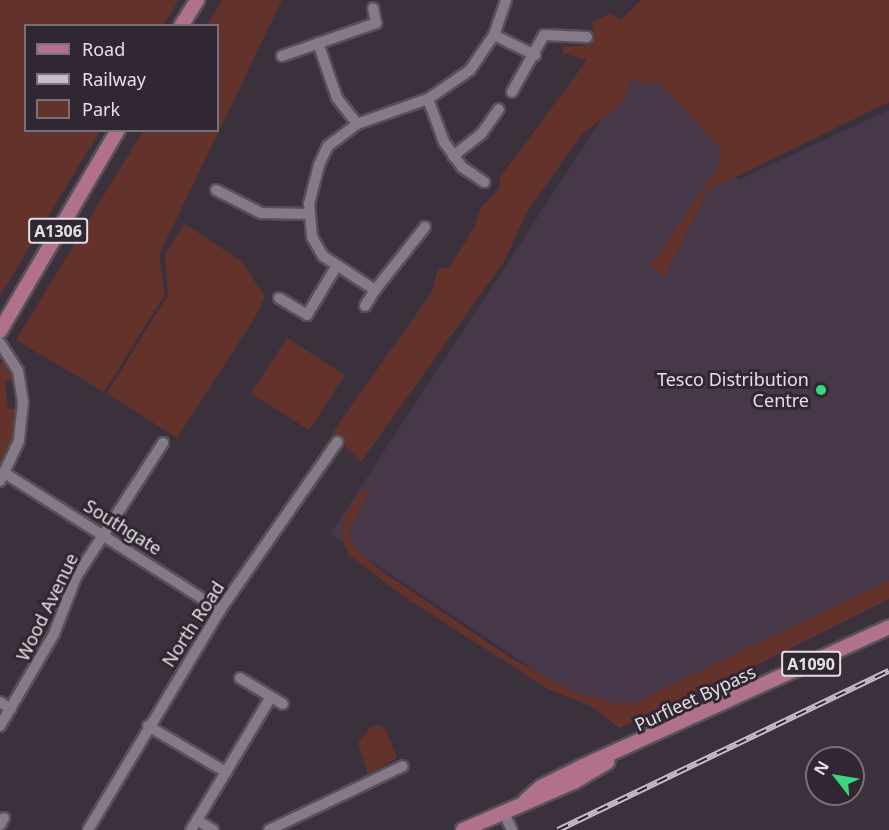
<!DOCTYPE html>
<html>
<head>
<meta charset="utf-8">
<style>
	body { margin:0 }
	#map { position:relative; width:889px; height:830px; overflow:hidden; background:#3b313c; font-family:"Noto Sans",sans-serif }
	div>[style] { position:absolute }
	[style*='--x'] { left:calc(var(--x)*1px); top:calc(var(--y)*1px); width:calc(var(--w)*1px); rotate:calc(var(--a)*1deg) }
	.built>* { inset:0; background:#463848 }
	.green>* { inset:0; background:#63332b }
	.roads { filter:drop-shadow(2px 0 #585059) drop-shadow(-2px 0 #585059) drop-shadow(0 2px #585059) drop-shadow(0 -2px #585059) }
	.minor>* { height:10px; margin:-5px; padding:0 5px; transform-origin:5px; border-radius:5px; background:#857a87 }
	.major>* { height:14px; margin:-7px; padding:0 7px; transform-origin:7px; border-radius:7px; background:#b1718d }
	.rail>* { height:6px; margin-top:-3px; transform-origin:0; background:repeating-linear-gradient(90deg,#312732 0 11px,#c6bfc7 0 22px); box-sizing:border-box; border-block:2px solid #c6bfc7 }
	.dots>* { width:16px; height:16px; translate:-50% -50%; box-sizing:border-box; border:3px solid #312732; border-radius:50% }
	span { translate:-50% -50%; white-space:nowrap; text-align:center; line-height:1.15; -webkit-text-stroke:6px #312732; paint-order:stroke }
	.shield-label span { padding:2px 4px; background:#312732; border:2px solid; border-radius:4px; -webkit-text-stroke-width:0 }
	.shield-label { font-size:16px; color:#e4dee5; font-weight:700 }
	.poi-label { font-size:18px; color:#e4dee5 }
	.right { translate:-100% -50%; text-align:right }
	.street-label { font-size:18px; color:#e4dee5 }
	.legend { position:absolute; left:24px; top:24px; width:195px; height:108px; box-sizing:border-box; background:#312732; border:2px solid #79707a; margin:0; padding:8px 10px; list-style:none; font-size:18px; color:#e4dee5 }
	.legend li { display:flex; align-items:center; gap:12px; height:30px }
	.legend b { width:30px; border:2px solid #79707a }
	.north { position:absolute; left:805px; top:746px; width:60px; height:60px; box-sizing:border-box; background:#312732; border:2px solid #79707a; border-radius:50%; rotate:301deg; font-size:16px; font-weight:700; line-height:24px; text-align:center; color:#e4dee5 }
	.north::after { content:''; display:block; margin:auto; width:21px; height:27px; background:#39d87f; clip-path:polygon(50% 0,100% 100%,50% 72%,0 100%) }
</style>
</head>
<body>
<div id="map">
	<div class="built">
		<div style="clip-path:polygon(632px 73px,659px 77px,722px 142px,738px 180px,889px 110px,889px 583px,618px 715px,560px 687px,330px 534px)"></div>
	</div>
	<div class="green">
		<div style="clip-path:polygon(0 0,179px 0,163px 25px,26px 26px,26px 130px,100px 131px,0 296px)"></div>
		<div style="clip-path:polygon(222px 0,282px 0,159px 255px,165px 294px,104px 392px,16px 340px,143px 131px,218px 130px,218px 26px,207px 25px)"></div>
		<div style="clip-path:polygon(641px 0,889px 0,889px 102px,707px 191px,664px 278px,650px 266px,722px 161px,719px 147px,661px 85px,631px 80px,622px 104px,583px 133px,528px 210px,505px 260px,361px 462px,332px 433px,432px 292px,438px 269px,449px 268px,475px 226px,480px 209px,499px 189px,500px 177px,587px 60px,563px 53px,563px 46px,582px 46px,594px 33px,592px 23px,610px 13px,621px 20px)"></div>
		<div style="clip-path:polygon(185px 224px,242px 262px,265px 297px,254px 319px,177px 438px,107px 393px,168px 295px,165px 254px)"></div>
		<div style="clip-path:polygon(287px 338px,345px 375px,309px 430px,251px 393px)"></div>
		<div style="clip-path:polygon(6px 362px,15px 380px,5px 381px,8px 409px,21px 408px,20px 430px,0 475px,0 363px)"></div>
		<div style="clip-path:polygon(362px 489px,369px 493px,349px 529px,353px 546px,377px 568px,511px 658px,584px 697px,595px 696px,617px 704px,635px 702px,889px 580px,889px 599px,696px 695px,619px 728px,589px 705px,550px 690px,403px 596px,348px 554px,342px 538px,344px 518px)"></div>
		<div style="clip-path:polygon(379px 725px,386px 730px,397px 758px,368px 774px,358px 743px,370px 728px)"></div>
	</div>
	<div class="roads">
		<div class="minor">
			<div style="--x:494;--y:35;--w:46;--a:26"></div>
			<div style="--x:318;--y:43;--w:58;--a:70.9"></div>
			<div style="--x:337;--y:98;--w:33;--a:52"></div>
			<div style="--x:282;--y:56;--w:100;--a:-19.3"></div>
			<div style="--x:376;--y:23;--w:15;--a:-101"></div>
			<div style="--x:512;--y:92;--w:65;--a:-60.7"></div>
			<div style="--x:544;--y:35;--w:43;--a:2.7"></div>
			<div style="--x:428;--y:99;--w:46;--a:69.6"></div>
			<div style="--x:444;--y:142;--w:31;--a:54"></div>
			<div style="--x:462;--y:167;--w:27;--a:34"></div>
			<div style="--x:453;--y:156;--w:37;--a:-38"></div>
			<div style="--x:482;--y:133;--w:29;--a:-55"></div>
			<div style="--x:216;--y:190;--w:51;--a:27.1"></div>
			<div style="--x:261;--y:213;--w:47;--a:1.2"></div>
			<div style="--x:425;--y:227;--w:80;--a:128.4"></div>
			<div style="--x:375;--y:290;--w:62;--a:-146.8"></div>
			<div style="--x:323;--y:256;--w:22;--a:-120"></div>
			<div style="--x:312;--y:237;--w:33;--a:-95"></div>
			<div style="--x:309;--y:204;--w:40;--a:-75.6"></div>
			<div style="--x:319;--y:165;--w:21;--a:-65"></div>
			<div style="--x:328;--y:146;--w:36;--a:-37"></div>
			<div style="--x:357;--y:124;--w:75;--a:-19.4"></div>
			<div style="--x:428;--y:99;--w:51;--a:-34.6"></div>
			<div style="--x:470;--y:70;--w:42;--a:-55.6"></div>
			<div style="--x:494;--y:35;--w:37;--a:-71"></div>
			<div style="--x:279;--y:298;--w:33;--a:31"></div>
			<div style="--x:307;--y:315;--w:56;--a:-58.9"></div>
			<div style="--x:365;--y:306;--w:19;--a:-58"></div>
			<div style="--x:0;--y:343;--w:33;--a:57"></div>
			<div style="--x:18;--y:371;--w:31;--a:81"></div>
			<div style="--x:23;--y:402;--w:39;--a:96"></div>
			<div style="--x:19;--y:441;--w:44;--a:115.4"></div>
			<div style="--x:6;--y:474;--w:254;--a:32.4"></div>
			<div style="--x:240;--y:678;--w:50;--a:31.2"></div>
			<div style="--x:0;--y:702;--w:13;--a:32"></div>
			<div style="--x:0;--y:726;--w:107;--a:-59.6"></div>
			<div style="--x:54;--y:634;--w:61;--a:-68.9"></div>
			<div style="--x:76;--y:577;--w:160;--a:-57"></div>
			<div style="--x:148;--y:726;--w:91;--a:30.5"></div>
			<div style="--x:503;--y:811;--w:21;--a:65"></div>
			<div style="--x:197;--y:820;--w:19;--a:32"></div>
			<div style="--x:0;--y:825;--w:8;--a:-60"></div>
			<div style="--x:88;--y:830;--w:257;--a:-59"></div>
			<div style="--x:220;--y:610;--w:205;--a:-55.1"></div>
			<div style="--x:191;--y:830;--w:155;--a:-59"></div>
			<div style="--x:269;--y:830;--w:148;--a:-25.5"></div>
		</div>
		<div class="major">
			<div style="--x:181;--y:26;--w:31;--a:-58"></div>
			<div style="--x:0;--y:331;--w:233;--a:-59.6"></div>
			<div style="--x:526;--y:800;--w:20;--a:-41"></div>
			<div style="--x:541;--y:787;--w:47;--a:-26.6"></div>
			<div style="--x:583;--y:766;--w:336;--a:-24.4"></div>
			<div style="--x:463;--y:830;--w:121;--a:-23.4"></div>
			<div style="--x:574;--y:782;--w:39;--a:-31"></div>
		</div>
	</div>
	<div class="rail">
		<div style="--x:558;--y:830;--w:367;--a:-25.7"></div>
	</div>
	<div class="dots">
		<div style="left:821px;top:390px;background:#39d87f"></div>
	</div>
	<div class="shield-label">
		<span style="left:58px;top:231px">A1306</span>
		<span style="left:811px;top:664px">A1090</span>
	</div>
	<div class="poi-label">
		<span class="right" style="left:809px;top:390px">Tesco Distribution<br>Centre</span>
	</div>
	<div class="street-label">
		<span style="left:123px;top:527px;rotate:32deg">Southgate</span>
		<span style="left:47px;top:607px;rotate:-64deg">Wood Avenue</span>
		<span style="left:193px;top:624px;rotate:-57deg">North Road</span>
		<span style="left:695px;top:698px;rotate:-25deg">Purfleet Bypass</span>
	</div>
	<ul class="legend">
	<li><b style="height:8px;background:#b1718d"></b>Road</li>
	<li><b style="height:8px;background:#c6bfc7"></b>Railway</li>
	<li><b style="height:16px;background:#63332b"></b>Park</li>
	</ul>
	<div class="north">N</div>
</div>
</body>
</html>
